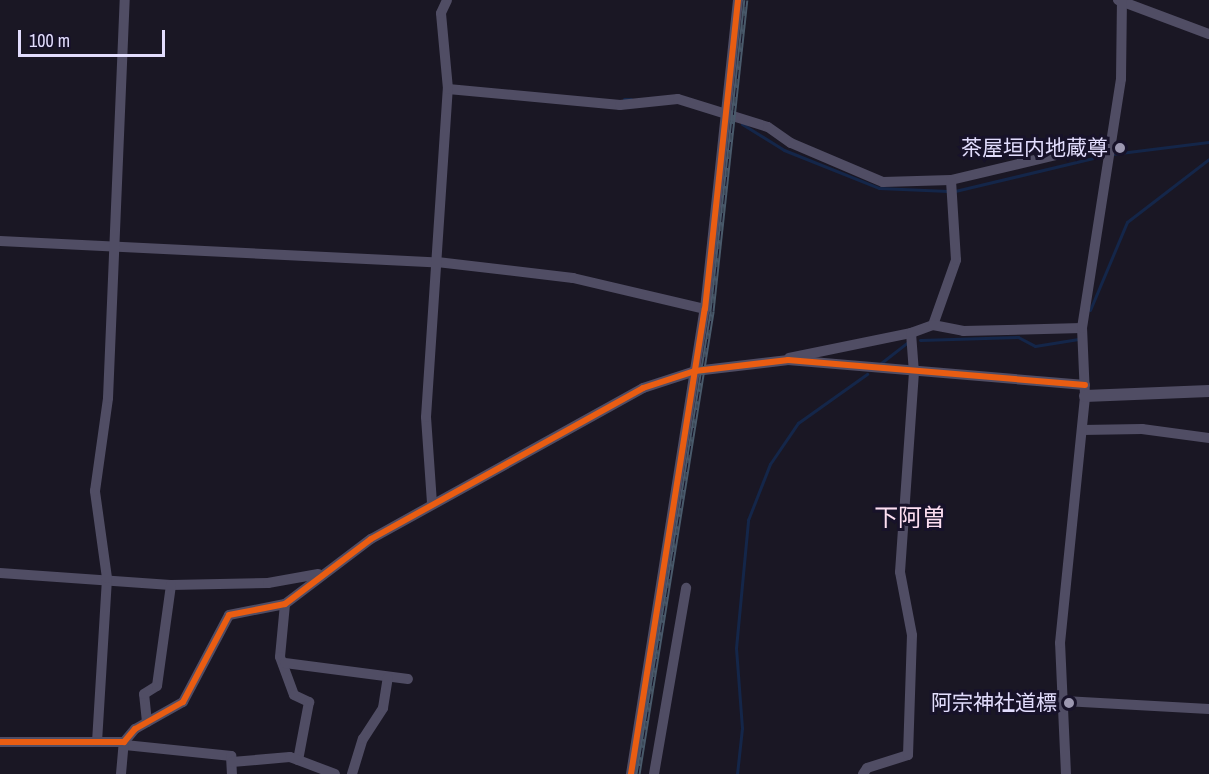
<!DOCTYPE html>
<html>
<head>
<meta charset="utf-8">
<style>
	body { margin:0 }
	#map { position:relative; width:1209px; height:774px; overflow:hidden; background:#1a1724; font-family:"Archivo Narrow","Noto Sans JP",sans-serif }
	div>[style] { position:absolute }
	[style*='--x'] { left:calc(var(--x)*1px); top:calc(var(--y)*1px); width:calc(var(--w)*1px); rotate:calc(var(--a)*1deg) }
	.stream>* { height:3px; margin:-1.5px; padding:0 1.5px; transform-origin:1.5px; border-radius:1.5px; background:#142649 }
	.minor>* { height:10px; margin:-5px; padding:0 5px; transform-origin:5px; border-radius:5px; background:#504d64 }
	.tertiary>* { height:12px; margin:-6px; padding:0 6px; transform-origin:6px; border-radius:6px; background:#504d64 }
	.rail>* { height:5px; margin-top:-2.5px; transform-origin:0; background:repeating-linear-gradient(90deg,#171229 0 9px,#495a6b 0 18px); box-sizing:border-box; border-block:2px solid #495a6b }
	.cycleway>* { height:6px; margin:-3px; padding:0 3px; transform-origin:3px; border-radius:3px; background:#e95d12 }
	.dots>* { width:16px; height:16px; translate:-50% -50%; box-sizing:border-box; border:3px solid #171229; border-radius:50% }
	span { translate:-50% -50%; white-space:nowrap; text-align:center; line-height:1.15; -webkit-text-stroke:6px #171229; paint-order:stroke }
	.poi-label { font-size:21px; color:#e2ddfd }
	.right { translate:-100% -50%; text-align:right }
	.quarter-label { font-size:24px; color:#fddff1 }
	.scale { position:absolute; left:18px; top:30px; width:147px; height:27px; box-sizing:border-box; border:3px solid #e2ddfd; border-top:0; padding-left:8px; font-size:18px; line-height:21px; white-space:nowrap; color:#e2ddfd; -webkit-text-stroke:4px #171229; paint-order:stroke }
</style>
</head>
<body>
<div id="map">
	<div class="stream">
		<div style="--x:624;--y:99;--w:7;--a:0"></div>
		<div style="--x:742;--y:124;--w:49;--a:31.8"></div>
		<div style="--x:784;--y:150;--w:102;--a:21.8"></div>
		<div style="--x:879;--y:188;--w:69;--a:2.5"></div>
		<div style="--x:1112;--y:154;--w:98;--a:-7.1"></div>
		<div style="--x:955;--y:191;--w:155;--a:-13.4"></div>
		<div style="--x:1090;--y:310;--w:95;--a:-67.2"></div>
		<div style="--x:1127;--y:222;--w:103;--a:-37.5"></div>
		<div style="--x:920;--y:340;--w:98;--a:-1.8"></div>
		<div style="--x:1018;--y:337;--w:19;--a:28"></div>
		<div style="--x:1035;--y:346;--w:44;--a:-9.2"></div>
		<div style="--x:881;--y:363;--w:34;--a:-38"></div>
		<div style="--x:737;--y:774;--w:46;--a:-83.8"></div>
		<div style="--x:742;--y:728;--w:80;--a:-94.3"></div>
		<div style="--x:736;--y:648;--w:129;--a:-84.6"></div>
		<div style="--x:748;--y:520;--w:60;--a:-68.6"></div>
		<div style="--x:770;--y:464;--w:50;--a:-55.7"></div>
		<div style="--x:798;--y:423;--w:85;--a:-35.4"></div>
	</div>
	<div class="minor">
		<div style="--x:1118;--y:0;--w:97;--a:20.5"></div>
		<div style="--x:448;--y:89;--w:173;--a:5.3"></div>
		<div style="--x:620;--y:105;--w:58;--a:-5.9"></div>
		<div style="--x:678;--y:99;--w:94;--a:17.3"></div>
		<div style="--x:768;--y:127;--w:28;--a:35"></div>
		<div style="--x:791;--y:143;--w:100;--a:23"></div>
		<div style="--x:883;--y:182;--w:68;--a:-1.7"></div>
		<div style="--x:951;--y:180;--w:164;--a:-13.4"></div>
		<div style="--x:0;--y:241;--w:438;--a:2.8"></div>
		<div style="--x:437;--y:262;--w:137;--a:6.7"></div>
		<div style="--x:573;--y:278;--w:136;--a:13.2"></div>
		<div style="--x:933;--y:325;--w:69;--a:-70.5"></div>
		<div style="--x:956;--y:260;--w:80;--a:-93.6"></div>
		<div style="--x:789;--y:358;--w:125;--a:-11.6"></div>
		<div style="--x:1082;--y:430;--w:60;--a:-1"></div>
		<div style="--x:1142;--y:429;--w:68;--a:7.7"></div>
		<div style="--x:432;--y:503;--w:86;--a:-94"></div>
		<div style="--x:426;--y:417;--w:329;--a:-86.2"></div>
		<div style="--x:448;--y:89;--w:76;--a:-95.3"></div>
		<div style="--x:441;--y:13;--w:14;--a:-65"></div>
		<div style="--x:0;--y:573;--w:171;--a:4"></div>
		<div style="--x:171;--y:585;--w:97;--a:-1.2"></div>
		<div style="--x:268;--y:583;--w:51;--a:-10.2"></div>
		<div style="--x:285;--y:604;--w:53;--a:95.4"></div>
		<div style="--x:280;--y:657;--w:40;--a:69.8"></div>
		<div style="--x:294;--y:695;--w:17;--a:25"></div>
		<div style="--x:309;--y:702;--w:59;--a:100.7"></div>
		<div style="--x:285;--y:663;--w:124;--a:7.4"></div>
		<div style="--x:1064;--y:701;--w:145;--a:3.2"></div>
		<div style="--x:147;--y:722;--w:28;--a:-96"></div>
		<div style="--x:144;--y:694;--w:15;--a:-32"></div>
		<div style="--x:157;--y:686;--w:102;--a:-82.1"></div>
		<div style="--x:0;--y:742;--w:124;--a:0"></div>
		<div style="--x:124;--y:742;--w:17;--a:-50"></div>
		<div style="--x:135;--y:729;--w:55;--a:-29.4"></div>
		<div style="--x:183;--y:702;--w:98;--a:-62.1"></div>
		<div style="--x:229;--y:615;--w:57;--a:-11.1"></div>
		<div style="--x:285;--y:604;--w:108;--a:-37.1"></div>
		<div style="--x:371;--y:539;--w:311;--a:-29"></div>
		<div style="--x:643;--y:388;--w:55;--a:-18.1"></div>
		<div style="--x:695;--y:371;--w:94;--a:-6.7"></div>
		<div style="--x:788;--y:360;--w:298;--a:4.8"></div>
		<div style="--x:97;--y:742;--w:164;--a:-86.5"></div>
		<div style="--x:107;--y:578;--w:88;--a:-97.9"></div>
		<div style="--x:95;--y:491;--w:94;--a:-82"></div>
		<div style="--x:108;--y:398;--w:398;--a:-87.6"></div>
		<div style="--x:125;--y:745;--w:107;--a:5.9"></div>
		<div style="--x:231;--y:756;--w:18;--a:87"></div>
		<div style="--x:232;--y:762;--w:58;--a:-4.9"></div>
		<div style="--x:290;--y:757;--w:48;--a:20.7"></div>
		<div style="--x:121;--y:774;--w:32;--a:-85"></div>
		<div style="--x:352;--y:774;--w:37;--a:-73"></div>
		<div style="--x:363;--y:739;--w:37;--a:-57"></div>
		<div style="--x:383;--y:708;--w:31;--a:-81"></div>
		<div style="--x:631;--y:774;--w:471;--a:-81"></div>
		<div style="--x:705;--y:309;--w:311;--a:-83.9"></div>
		<div style="--x:654;--y:774;--w:189;--a:-80.2"></div>
		<div style="--x:863;--y:774;--w:7;--a:-56"></div>
		<div style="--x:867;--y:768;--w:43;--a:-17.6"></div>
		<div style="--x:908;--y:755;--w:120;--a:-88.1"></div>
		<div style="--x:912;--y:635;--w:64;--a:-100.8"></div>
		<div style="--x:900;--y:572;--w:199;--a:-86"></div>
		<div style="--x:914;--y:373;--w:40;--a:-94.3"></div>
		<div style="--x:911;--y:333;--w:23;--a:-20"></div>
		<div style="--x:933;--y:325;--w:31;--a:11"></div>
		<div style="--x:963;--y:331;--w:119;--a:-1.4"></div>
		<div style="--x:1066;--y:774;--w:131;--a:-92.6"></div>
		<div style="--x:1060;--y:643;--w:248;--a:-84.2"></div>
		<div style="--x:1085;--y:396;--w:68;--a:-92.5"></div>
		<div style="--x:1082;--y:328;--w:252;--a:-81.1"></div>
		<div style="--x:1121;--y:79;--w:77;--a:-89.3"></div>
	</div>
	<div class="tertiary">
		<div style="--x:1085;--y:396;--w:124;--a:-2.3"></div>
	</div>
	<div class="rail">
		<div style="--x:638;--y:774;--w:469;--a:-80.9"></div>
		<div style="--x:712;--y:311;--w:313;--a:-83.8"></div>
	</div>
	<div class="cycleway">
		<div style="--x:0;--y:742;--w:124;--a:0"></div>
		<div style="--x:124;--y:742;--w:17;--a:-50"></div>
		<div style="--x:135;--y:729;--w:55;--a:-29.4"></div>
		<div style="--x:183;--y:702;--w:98;--a:-62.1"></div>
		<div style="--x:229;--y:615;--w:57;--a:-11.1"></div>
		<div style="--x:285;--y:604;--w:108;--a:-37.1"></div>
		<div style="--x:371;--y:539;--w:311;--a:-29"></div>
		<div style="--x:643;--y:388;--w:55;--a:-18.1"></div>
		<div style="--x:695;--y:371;--w:94;--a:-6.7"></div>
		<div style="--x:788;--y:360;--w:298;--a:4.8"></div>
		<div style="--x:631;--y:774;--w:471;--a:-81"></div>
		<div style="--x:705;--y:309;--w:311;--a:-83.9"></div>
	</div>
	<div class="dots">
		<div style="left:1120px;top:148px;background:#9c98b1"></div>
		<div style="left:1069px;top:703px;background:#9c98b1"></div>
	</div>
	<div class="poi-label">
		<span class="right" style="left:1108px;top:148px">茶屋垣内地蔵尊</span>
		<span class="right" style="left:1057px;top:703px">阿宗神社道標</span>
	</div>
	<div class="quarter-label">
		<span style="left:910px;top:518px">下阿曽</span>
	</div>
	<div class="scale">100 m</div>
</div>
</body>
</html>
